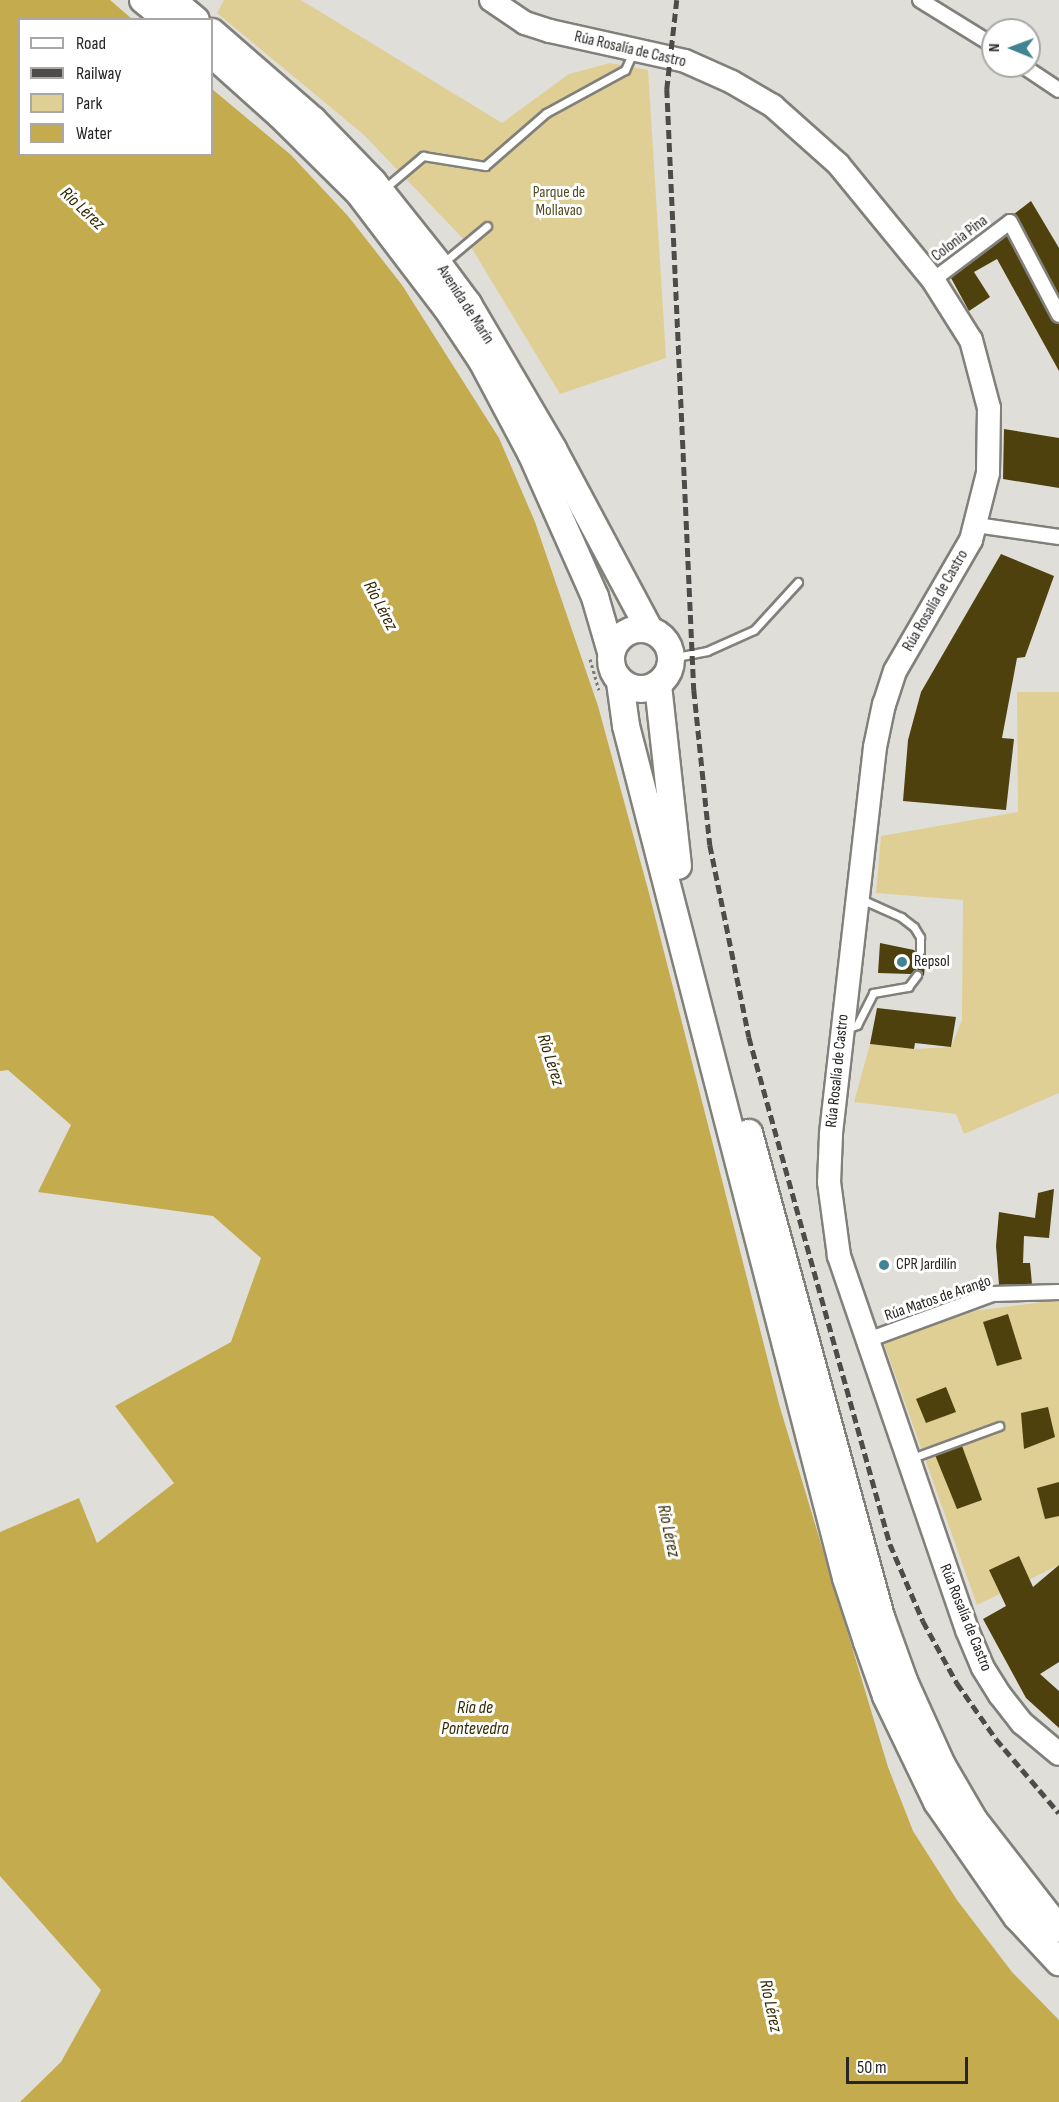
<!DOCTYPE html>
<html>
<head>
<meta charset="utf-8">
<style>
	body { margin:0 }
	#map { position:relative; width:1059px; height:2102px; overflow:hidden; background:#e0ded9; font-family:"Sofia Sans Condensed",sans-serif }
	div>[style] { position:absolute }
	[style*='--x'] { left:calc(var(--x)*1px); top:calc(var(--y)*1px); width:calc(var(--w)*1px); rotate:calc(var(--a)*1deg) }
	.green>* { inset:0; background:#dfcf95 }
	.water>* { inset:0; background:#c4ac4e }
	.building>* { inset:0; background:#4e410d }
	.path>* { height:3px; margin-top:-1.5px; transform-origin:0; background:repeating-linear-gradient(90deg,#7c7b77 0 3px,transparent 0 6px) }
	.roads { filter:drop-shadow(2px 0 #81807b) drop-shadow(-2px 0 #81807b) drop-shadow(0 2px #81807b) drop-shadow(0 -2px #81807b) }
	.lane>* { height:7px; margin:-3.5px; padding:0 3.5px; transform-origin:3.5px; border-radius:3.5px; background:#fff }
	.street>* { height:14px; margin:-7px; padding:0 7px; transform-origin:7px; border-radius:7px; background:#fff }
	.primary>* { height:22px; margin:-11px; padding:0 11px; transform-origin:11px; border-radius:11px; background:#fff }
	.highway>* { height:26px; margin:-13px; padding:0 13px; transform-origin:13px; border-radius:13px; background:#fff }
	.highway>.ring { margin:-13px; padding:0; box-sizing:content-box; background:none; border:26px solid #fff; border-radius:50% }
	.rail>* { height:4.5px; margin-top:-2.25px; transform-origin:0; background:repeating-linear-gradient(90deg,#4e4c4a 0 9px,transparent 0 13.5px) }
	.dots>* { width:16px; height:16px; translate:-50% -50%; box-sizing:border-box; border:3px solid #fff; border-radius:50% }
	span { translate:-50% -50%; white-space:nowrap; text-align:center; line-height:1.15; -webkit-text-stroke:6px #fff; paint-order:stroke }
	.street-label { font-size:16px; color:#272624 }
	.park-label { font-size:16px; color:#544a23 }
	.poi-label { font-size:16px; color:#272624 }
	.left { translate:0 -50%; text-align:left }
	.water-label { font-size:18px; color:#342a01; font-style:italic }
	.legend { position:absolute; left:18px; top:18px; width:195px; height:138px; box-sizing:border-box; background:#fff; border:2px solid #a9a8a7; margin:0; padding:8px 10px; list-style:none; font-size:18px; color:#272624 }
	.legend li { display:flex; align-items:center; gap:12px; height:30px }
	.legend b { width:30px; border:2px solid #a9a8a7 }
	.north { position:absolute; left:981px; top:18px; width:60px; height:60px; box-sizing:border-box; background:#fff; border:2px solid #a9a8a7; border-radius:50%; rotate:271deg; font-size:16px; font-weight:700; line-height:24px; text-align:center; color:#272624 }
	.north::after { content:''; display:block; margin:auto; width:21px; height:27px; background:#418494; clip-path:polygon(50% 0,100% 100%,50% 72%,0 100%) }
	.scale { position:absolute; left:846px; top:2057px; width:122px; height:27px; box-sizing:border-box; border:3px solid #272624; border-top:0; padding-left:8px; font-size:18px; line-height:21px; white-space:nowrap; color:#272624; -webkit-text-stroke:4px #fff; paint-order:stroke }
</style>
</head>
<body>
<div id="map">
	<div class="green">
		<div style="clip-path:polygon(224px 0,301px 0,502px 123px,569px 74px,610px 63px,648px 70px,666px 358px,560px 394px,471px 247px,364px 135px,217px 13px)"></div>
		<div style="clip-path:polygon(1017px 692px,1059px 692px,1059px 1093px,964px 1134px,956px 1114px,854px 1102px,870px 1044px,914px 1049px,951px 1047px,962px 1020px,963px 900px,876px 893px,881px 836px,1018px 812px)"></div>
		<div style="clip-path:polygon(1059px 1300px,1059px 1565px,977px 1605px,883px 1341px,965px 1312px)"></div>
	</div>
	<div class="water">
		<div style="clip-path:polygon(0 0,110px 0,132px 19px,20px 20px,20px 154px,212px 154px,212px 89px,291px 155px,348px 216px,402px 285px,499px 438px,535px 522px,598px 706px,649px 893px,779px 1404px,888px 1767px,913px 1831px,957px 1900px,1012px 1972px,1059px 2020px,1059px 2102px,20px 2102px,61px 2062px,101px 1990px,0 1876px,0 1532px,79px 1498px,97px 1543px,174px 1483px,115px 1406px,231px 1342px,261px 1258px,213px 1216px,38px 1192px,71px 1125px,8px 1070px,0 1071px)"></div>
	</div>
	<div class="building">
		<div style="clip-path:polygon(1031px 201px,1059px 248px,1059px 296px,1014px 214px)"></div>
		<div style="clip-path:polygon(1007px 236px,1051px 319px,1059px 324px,1059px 371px,997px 259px,974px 272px,990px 297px,969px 311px,951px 278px)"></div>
		<div style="clip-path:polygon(1004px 429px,1059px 438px,1059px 488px,1003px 479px)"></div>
		<div style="clip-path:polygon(1001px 554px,1054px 576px,1025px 657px,1017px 658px,1002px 738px,1014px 739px,1006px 810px,903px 801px,908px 740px,921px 692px)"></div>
		<div style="clip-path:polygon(880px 943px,914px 950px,919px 957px,926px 951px,924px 976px,917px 969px,911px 974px,878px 973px)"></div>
		<div style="clip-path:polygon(877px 1008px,956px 1017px,951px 1047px,915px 1043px,914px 1049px,870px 1044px)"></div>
		<div style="clip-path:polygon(1054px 1189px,1049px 1238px,1024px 1236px,1023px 1263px,1030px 1263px,1032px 1284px,999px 1285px,996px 1246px,999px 1212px,1035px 1218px,1038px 1193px)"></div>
		<div style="clip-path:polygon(1008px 1314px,1022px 1359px,997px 1366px,983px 1322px)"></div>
		<div style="clip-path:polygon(946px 1387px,956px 1412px,926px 1423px,916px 1399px)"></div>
		<div style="clip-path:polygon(1048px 1407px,1055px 1437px,1024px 1449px,1021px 1413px)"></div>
		<div style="clip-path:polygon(962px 1446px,982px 1500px,957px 1509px,935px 1455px)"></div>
		<div style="clip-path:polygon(1059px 1482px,1059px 1516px,1045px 1519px,1037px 1488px)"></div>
		<div style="clip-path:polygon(1019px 1556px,1033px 1587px,1059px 1565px,1059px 1662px,1040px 1674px,1059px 1691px,1059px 1728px,1026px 1698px,983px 1619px,1006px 1606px,989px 1570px)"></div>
	</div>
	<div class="path">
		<div style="--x:590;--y:659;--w:32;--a:74"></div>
	</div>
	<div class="roads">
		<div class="lane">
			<div style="--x:385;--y:188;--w:50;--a:-40.1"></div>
			<div style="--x:423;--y:156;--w:63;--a:9.2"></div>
			<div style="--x:485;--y:166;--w:81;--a:-41"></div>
			<div style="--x:546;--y:113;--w:90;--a:-28.6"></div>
			<div style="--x:625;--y:70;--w:17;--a:-66"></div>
			<div style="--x:444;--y:262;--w:56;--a:-39.9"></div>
			<div style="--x:671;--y:658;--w:37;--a:-11"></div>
			<div style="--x:707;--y:651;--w:51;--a:-24.1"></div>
			<div style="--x:754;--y:630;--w:65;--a:-47.5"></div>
			<div style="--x:863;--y:900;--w:42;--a:24.1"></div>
			<div style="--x:901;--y:917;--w:16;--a:38"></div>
			<div style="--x:914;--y:927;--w:12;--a:59"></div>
			<div style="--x:920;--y:937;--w:14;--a:90"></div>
			<div style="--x:847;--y:1029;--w:11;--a:-22"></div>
			<div style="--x:857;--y:1025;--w:36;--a:-63"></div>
			<div style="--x:873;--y:993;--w:36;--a:-10"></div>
			<div style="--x:908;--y:987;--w:15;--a:-53"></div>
			<div style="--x:912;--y:1458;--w:93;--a:-20.2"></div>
		</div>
		<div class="street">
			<div style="--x:920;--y:0;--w:86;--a:31.7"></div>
			<div style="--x:1023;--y:66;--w:43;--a:33.7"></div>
			<div style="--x:933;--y:280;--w:96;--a:-37"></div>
			<div style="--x:1010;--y:222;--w:105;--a:62.2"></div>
			<div style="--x:976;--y:525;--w:84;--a:8.2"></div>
			<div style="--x:865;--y:1341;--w:136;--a:-20.2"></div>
			<div style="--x:993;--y:1294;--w:66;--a:-1.7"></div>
		</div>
		<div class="primary">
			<div style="--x:491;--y:0;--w:41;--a:34.1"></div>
			<div style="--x:525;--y:23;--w:26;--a:18"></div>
			<div style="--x:550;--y:31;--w:138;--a:12.5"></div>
			<div style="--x:685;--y:61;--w:51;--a:24.1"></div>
			<div style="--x:732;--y:82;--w:48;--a:30.3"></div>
			<div style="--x:773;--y:106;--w:87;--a:41.7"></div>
			<div style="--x:838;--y:164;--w:150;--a:50.7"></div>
			<div style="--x:933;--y:280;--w:71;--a:57.7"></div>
			<div style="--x:971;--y:340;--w:70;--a:75.2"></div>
			<div style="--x:989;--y:408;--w:65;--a:90.9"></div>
			<div style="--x:988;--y:473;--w:69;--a:104.2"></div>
			<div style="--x:971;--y:540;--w:151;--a:120.1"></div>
			<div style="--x:895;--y:671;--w:35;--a:108"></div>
			<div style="--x:884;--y:704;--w:44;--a:101.8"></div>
			<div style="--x:875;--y:747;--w:390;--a:96.5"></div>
			<div style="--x:831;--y:1135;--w:47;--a:92.4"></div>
			<div style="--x:829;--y:1182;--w:75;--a:82.3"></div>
			<div style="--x:839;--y:1256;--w:395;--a:71.1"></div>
			<div style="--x:967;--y:1630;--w:41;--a:67.2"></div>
			<div style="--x:983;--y:1668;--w:32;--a:58"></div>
			<div style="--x:1000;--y:1695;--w:36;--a:52"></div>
			<div style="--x:1022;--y:1723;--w:48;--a:40"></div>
		</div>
		<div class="highway">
			<div style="--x:143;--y:0;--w:32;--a:39"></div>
			<div style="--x:172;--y:0;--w:31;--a:40"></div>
			<div style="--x:212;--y:32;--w:134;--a:41.1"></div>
			<div style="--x:313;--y:120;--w:86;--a:45.9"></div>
			<div style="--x:373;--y:182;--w:106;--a:51.5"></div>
			<div style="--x:439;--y:265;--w:49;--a:53.4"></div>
			<div style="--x:468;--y:304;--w:168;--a:59.6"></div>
			<div style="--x:553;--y:449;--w:204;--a:61.9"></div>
			<div style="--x:212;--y:54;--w:91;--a:41.9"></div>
			<div style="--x:280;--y:115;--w:111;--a:44.6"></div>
			<div style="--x:359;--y:193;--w:143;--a:52.7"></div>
			<div style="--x:446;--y:307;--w:65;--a:56.3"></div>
			<div style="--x:482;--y:361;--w:104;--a:62"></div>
			<div style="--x:531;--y:453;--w:158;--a:66"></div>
			<div style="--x:595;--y:597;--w:57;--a:73.8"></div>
			<div class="ring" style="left:611px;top:629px;width:34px;height:34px"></div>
			<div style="--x:620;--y:682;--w:44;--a:82.2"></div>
			<div style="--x:626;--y:726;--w:880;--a:75.52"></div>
			<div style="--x:846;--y:1578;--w:67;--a:71.8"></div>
			<div style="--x:867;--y:1642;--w:57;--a:70.6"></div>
			<div style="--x:886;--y:1696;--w:118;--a:64.3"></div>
			<div style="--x:937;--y:1802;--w:140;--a:55.2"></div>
			<div style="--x:1017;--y:1917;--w:62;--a:47"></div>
			<div style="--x:658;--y:685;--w:182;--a:83.7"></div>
			<div style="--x:749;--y:1133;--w:502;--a:74.74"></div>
			<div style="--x:881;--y:1617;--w:68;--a:70.2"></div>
			<div style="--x:904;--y:1681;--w:92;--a:65.7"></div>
			<div style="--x:942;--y:1765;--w:64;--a:59.8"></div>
			<div style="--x:974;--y:1820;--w:138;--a:52.1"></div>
		</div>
	</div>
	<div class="rail">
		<div style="--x:677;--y:0;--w:90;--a:96.4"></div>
		<div style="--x:667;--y:89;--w:602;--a:87.43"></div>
		<div style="--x:694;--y:690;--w:156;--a:84.1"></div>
		<div style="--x:710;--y:845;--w:196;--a:78.5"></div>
		<div style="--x:749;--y:1037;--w:526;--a:74.46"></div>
		<div style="--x:890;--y:1544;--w:84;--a:66.8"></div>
		<div style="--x:923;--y:1621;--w:71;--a:61.3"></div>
		<div style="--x:957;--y:1683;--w:68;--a:55.1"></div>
		<div style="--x:996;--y:1739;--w:97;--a:49.6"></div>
	</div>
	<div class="dots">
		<div style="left:902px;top:962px;background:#418494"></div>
		<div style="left:884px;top:1265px;background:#418494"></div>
	</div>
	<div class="street-label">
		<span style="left:630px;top:50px;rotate:13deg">Rúa Rosalía de Castro</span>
		<span style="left:960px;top:239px;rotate:-37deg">Colonia Pina</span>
		<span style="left:465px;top:305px;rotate:57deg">Avenida de Marín</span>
		<span style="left:936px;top:601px;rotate:-60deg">Rúa Rosalía de Castro</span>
		<span style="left:838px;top:1071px;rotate:-84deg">Rúa Rosalía de Castro</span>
		<span style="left:938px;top:1299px;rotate:-19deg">Rúa Matos de Arango</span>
		<span style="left:965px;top:1618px;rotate:68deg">Rúa Rosalía de Castro</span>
	</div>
	<div class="park-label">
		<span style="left:559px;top:202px">Parque de<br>Mollavao</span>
	</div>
	<div class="poi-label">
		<span class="left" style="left:914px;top:962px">Repsol</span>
		<span class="left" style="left:896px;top:1265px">CPR Jardilín</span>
	</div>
	<div class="water-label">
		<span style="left:82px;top:209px;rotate:43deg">Río Lérez</span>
		<span style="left:380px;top:606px;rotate:62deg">Río Lérez</span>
		<span style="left:550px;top:1060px;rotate:72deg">Río Lérez</span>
		<span style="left:668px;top:1531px;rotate:78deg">Río Lérez</span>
		<span style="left:475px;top:1719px">Ría de<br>Pontevedra</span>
		<span style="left:770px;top:2006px;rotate:78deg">Río Lérez</span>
	</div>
	<ul class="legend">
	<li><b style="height:8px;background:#fff"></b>Road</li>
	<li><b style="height:8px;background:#4e4c4a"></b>Railway</li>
	<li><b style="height:16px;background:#dfcf95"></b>Park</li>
	<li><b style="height:16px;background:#c4ac4e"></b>Water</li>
	</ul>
	<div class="north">N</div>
	<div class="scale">50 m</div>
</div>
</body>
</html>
